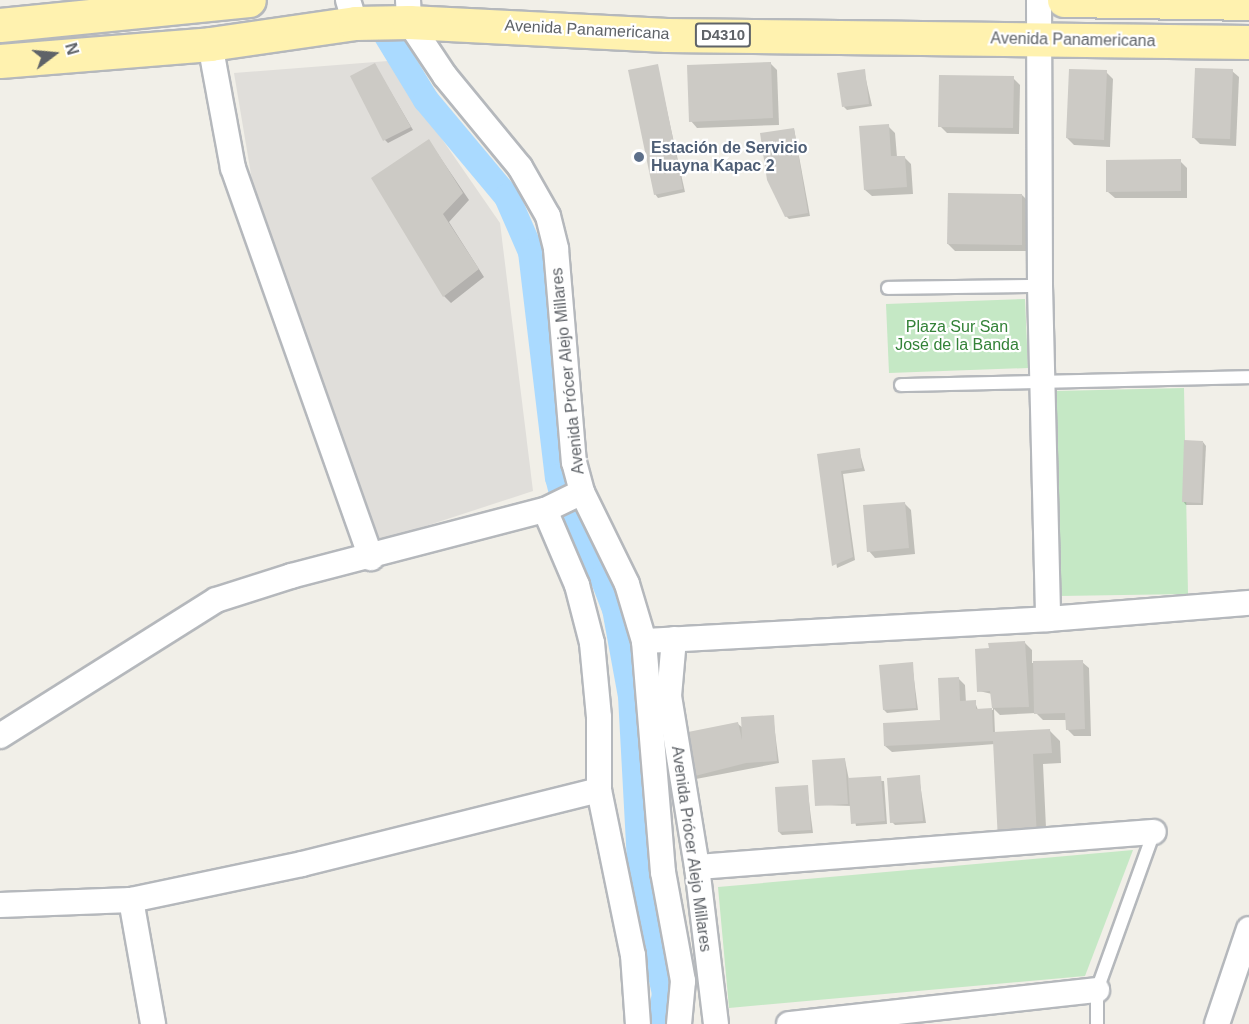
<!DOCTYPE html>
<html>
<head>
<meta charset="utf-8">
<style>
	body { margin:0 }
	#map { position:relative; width:1249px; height:1024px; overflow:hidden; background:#f1efe8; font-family:Helvetica,sans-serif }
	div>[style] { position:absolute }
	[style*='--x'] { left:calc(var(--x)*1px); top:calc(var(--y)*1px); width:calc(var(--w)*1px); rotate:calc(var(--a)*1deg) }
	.industrial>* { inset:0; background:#e0deda }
	.green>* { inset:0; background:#c5e8c5 }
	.shadow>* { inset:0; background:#0003 }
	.canal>* { height:26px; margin:-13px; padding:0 13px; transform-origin:13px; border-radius:13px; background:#aadaff }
	.building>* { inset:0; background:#cccac5 }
	.roads { filter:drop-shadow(2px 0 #b5b8bc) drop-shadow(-2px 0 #b5b8bc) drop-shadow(0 2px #b5b8bc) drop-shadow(0 -2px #b5b8bc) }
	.service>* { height:12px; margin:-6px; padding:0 6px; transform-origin:6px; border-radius:6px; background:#fff }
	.minor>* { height:24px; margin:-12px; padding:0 12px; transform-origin:12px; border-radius:12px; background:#fff }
	.primary>* { height:33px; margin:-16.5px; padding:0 16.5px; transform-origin:16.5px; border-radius:16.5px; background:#fff2af }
	.dots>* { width:16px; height:16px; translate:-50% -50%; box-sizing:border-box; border:3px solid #fff; border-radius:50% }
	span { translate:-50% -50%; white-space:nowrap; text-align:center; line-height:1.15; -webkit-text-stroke:4.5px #fff; paint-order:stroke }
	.shield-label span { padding:2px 4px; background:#fff; border:2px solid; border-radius:4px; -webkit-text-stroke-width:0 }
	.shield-label { font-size:15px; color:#5f6368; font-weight:700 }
	.street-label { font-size:16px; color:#5f6368 }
	.service-label { font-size:16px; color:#4e5e75; font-weight:700 }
	.left { translate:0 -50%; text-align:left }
	.park-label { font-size:16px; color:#348238 }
	.north { position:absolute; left:24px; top:24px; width:60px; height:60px; -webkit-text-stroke:4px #fff; paint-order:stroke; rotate:74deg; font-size:16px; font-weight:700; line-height:24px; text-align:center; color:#5f6368 }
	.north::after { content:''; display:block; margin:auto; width:21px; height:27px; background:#5f6368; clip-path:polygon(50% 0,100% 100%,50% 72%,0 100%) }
</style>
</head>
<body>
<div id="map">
	<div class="industrial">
		<div style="clip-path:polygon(388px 61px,500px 223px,533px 491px,377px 542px,255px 198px,234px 73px)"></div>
	</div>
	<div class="green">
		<div style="clip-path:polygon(1025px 299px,1028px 368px,889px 373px,886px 304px)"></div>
		<div style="clip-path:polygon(1184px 388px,1188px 594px,1060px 596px,1056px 391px)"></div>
		<div style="clip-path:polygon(1133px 850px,1085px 976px,729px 1008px,718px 887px)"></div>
	</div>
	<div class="shadow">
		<div style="clip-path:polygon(770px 63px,777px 70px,779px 125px,697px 128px,691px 121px)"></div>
		<div style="clip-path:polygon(375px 65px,413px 130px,388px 143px,385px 140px)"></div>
		<div style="clip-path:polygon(657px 66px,685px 192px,658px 198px,655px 194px)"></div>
		<div style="clip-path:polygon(864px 71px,872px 106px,847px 110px,844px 107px)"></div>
		<div style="clip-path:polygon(1232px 71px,1239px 77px,1236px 146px,1200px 144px,1193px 137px)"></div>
		<div style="clip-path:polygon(1106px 72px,1113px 79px,1110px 147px,1074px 145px,1067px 138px)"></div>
		<div style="clip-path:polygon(1013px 78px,1020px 85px,1019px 134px,947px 133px,940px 126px)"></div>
		<div style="clip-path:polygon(888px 126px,895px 133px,897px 157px,904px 157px,911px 164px,913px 194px,872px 196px,865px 190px)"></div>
		<div style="clip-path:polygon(794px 129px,810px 216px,789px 219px,786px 216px)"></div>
		<div style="clip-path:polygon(429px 141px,469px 200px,449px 222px,484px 277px,451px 303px,444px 296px)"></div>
		<div style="clip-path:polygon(1180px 161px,1187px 168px,1187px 198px,1115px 198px,1108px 192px)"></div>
		<div style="clip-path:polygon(1022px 195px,1029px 202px,1028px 251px,955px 251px,948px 244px)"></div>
		<div style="clip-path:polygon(1203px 442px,1206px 446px,1203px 505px,1186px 505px,1183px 501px)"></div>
		<div style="clip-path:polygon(859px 450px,865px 471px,843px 474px,855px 560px,837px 568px,819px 455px)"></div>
		<div style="clip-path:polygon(904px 503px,911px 510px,915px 554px,875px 558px,869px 551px)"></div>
		<div style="clip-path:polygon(1025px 643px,1032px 650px,1032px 663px,1082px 662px,1089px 668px,1091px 736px,1074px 736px,1067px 729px,1067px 720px,1043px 720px,1036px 713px,1000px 715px,994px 709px,995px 733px,1050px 731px,1060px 741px,1061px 763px,1043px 764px,1047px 849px,999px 840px,995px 744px,892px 752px,885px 746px,942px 721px,958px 678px,965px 685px,966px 703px,975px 702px,978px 710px,993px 710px,992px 694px,979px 691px)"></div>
		<div style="clip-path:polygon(912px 664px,918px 710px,887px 713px,884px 710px)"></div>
		<div style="clip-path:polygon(773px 717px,779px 763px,696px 779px,693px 776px,738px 724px,743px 728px)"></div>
		<div style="clip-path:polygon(845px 760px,849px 780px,884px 781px,887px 824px,856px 826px,852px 806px,817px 805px)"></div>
		<div style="clip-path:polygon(919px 777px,926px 823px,895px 825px,892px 822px)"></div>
		<div style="clip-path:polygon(807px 786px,813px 833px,782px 835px,779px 832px)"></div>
	</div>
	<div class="canal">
		<div style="--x:384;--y:31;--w:81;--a:58.7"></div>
		<div style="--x:426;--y:100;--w:126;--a:50.1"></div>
		<div style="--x:507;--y:197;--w:60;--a:66.4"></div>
		<div style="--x:531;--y:252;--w:227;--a:83.2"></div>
		<div style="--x:558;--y:477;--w:33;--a:76"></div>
		<div style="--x:566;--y:509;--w:78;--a:61.8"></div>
		<div style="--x:603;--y:578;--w:33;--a:69"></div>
		<div style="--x:615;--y:609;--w:88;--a:79.6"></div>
		<div style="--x:631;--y:696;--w:186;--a:86.9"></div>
		<div style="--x:641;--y:882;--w:115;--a:77.9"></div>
		<div style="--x:665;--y:994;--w:31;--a:101"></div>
	</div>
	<div class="building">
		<div style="clip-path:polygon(771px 62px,773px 118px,689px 122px,687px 65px)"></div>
		<div style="clip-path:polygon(375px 63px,411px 127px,383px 141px,350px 76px)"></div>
		<div style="clip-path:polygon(658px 64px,683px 189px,654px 195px,628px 70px)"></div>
		<div style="clip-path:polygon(1195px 68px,1233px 69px,1230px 139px,1192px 138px)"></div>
		<div style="clip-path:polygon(865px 69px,869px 104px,842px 107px,837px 73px)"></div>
		<div style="clip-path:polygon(1069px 69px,1107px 70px,1104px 140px,1066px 138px)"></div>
		<div style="clip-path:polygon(939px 75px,1014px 76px,1013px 128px,938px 127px)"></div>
		<div style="clip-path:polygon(889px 124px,891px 156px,905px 156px,907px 187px,864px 190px,859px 126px)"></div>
		<div style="clip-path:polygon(794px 128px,808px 213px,785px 217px,767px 180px,760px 133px)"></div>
		<div style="clip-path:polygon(429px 139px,463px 193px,443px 214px,479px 269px,443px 297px,371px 178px)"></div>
		<div style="clip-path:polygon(1181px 159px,1181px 191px,1106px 192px,1106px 160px)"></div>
		<div style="clip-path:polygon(948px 193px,1022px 194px,1022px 245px,947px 244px)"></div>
		<div style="clip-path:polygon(1184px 440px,1203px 441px,1201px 503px,1182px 502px)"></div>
		<div style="clip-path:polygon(860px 448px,862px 468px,841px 471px,853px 557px,832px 566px,817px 454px)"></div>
		<div style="clip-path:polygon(905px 502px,909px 548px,867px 552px,863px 505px)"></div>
		<div style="clip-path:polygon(1025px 641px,1029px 707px,992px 708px,993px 732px,1050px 729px,1052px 753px,1033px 754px,1037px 839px,998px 841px,993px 741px,884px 746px,883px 723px,940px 720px,938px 678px,959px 677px,960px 701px,976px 700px,976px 709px,992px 708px,990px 691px,977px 692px,975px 649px,989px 648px,988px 643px)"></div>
		<div style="clip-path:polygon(1083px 660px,1085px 729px,1066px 730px,1065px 713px,1034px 714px,1033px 661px)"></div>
		<div style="clip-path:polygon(913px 662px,916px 708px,883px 710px,879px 665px)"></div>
		<div style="clip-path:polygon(774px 715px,777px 761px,746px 763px,691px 777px,683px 733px,738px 722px,742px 740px,741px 717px)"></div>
		<div style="clip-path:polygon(845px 758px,848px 804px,815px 806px,812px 760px)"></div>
		<div style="clip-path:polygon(920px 775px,923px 821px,890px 823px,887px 778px)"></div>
		<div style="clip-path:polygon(881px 776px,885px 821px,851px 824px,848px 778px)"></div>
		<div style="clip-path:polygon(808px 785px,811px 830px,778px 832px,775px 787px)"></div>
	</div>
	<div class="roads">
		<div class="service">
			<div style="--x:888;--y:288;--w:152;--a:-0.8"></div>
			<div style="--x:901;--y:385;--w:348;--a:-1.3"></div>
			<div style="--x:1097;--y:1024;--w:34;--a:-90"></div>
			<div style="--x:1097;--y:990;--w:168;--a:-70.2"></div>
		</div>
		<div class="minor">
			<div style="--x:348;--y:0;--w:24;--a:73"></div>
			<div style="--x:408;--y:0;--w:22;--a:87"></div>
			<div style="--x:409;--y:22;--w:65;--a:56.3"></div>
			<div style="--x:445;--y:76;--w:118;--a:50.5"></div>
			<div style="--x:520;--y:167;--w:56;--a:60.3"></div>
			<div style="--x:548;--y:216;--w:34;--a:76"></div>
			<div style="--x:556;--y:249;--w:214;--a:85.2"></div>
			<div style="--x:574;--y:462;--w:31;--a:75"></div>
			<div style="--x:582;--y:492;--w:102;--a:63.9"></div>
			<div style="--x:627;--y:584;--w:59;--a:73.4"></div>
			<div style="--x:644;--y:641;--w:232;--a:85.3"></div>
			<div style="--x:663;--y:872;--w:111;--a:79.6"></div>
			<div style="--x:683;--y:981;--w:43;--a:95.3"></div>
			<div style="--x:1039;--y:0;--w:286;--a:89.8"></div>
			<div style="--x:1040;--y:286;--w:333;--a:88.6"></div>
			<div style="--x:210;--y:44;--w:126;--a:79.5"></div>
			<div style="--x:233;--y:168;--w:414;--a:70.5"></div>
			<div style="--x:545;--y:510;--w:82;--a:66.9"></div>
			<div style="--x:577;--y:585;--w:60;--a:75.5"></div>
			<div style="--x:592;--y:643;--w:74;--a:84.6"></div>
			<div style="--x:599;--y:717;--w:73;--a:90"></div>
			<div style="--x:599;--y:790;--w:168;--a:78.4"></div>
			<div style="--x:633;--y:955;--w:69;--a:85.9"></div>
			<div style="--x:674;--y:639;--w:57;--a:95"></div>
			<div style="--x:669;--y:696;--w:173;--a:80.7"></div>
			<div style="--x:697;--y:867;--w:158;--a:83.1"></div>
			<div style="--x:644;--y:641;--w:405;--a:-3.1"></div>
			<div style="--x:1048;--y:619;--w:202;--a:-4.6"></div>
			<div style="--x:0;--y:736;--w:255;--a:-32.2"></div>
			<div style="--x:216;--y:600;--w:79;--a:-17.7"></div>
			<div style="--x:291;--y:576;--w:262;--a:-14.6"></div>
			<div style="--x:545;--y:510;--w:41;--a:-25.9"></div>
			<div style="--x:697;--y:867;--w:458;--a:-4.4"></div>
			<div style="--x:131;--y:900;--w:126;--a:79.9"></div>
			<div style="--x:0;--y:905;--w:131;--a:-2.2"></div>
			<div style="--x:131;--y:900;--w:175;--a:-11.9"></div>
			<div style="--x:302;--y:864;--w:306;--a:-14"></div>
			<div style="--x:789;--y:1024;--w:310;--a:-6.3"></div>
			<div style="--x:1217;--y:1024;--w:100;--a:-71.4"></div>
		</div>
		<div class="primary">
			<div style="--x:1064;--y:0;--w:185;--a:0.9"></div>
			<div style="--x:0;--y:25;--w:250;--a:-5.7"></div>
			<div style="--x:0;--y:61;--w:211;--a:-4.6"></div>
			<div style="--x:210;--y:44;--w:147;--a:-8.2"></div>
			<div style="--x:355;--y:23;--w:54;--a:-1.1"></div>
			<div style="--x:409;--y:22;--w:258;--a:2.9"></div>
			<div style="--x:667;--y:35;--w:582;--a:0.69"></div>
		</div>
	</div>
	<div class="dots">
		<div style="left:639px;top:157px;background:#5c6f8a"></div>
	</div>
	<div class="shield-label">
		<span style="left:723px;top:35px">D4310</span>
	</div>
	<div class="street-label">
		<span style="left:587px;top:30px;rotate:3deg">Avenida Panamericana</span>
		<span style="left:1073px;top:40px;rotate:1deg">Avenida Panamericana</span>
		<span style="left:568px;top:371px;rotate:-96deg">Avenida Prócer Alejo Millares</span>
		<span style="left:691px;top:849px;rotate:82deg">Avenida Prócer Alejo Millares</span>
	</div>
	<div class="service-label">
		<span class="left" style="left:651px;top:157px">Estación de Servicio<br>Huayna Kapac 2</span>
	</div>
	<div class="park-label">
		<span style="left:957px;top:336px">Plaza Sur San<br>José de la Banda</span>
	</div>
	<div class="north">N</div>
</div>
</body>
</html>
